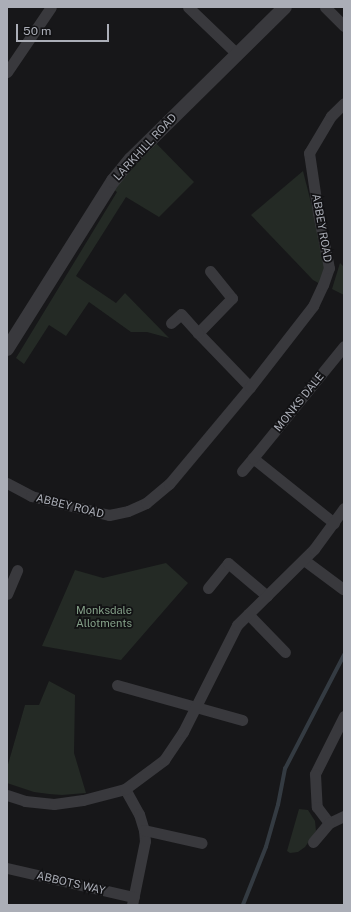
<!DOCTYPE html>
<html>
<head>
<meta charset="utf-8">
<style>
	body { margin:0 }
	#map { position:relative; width:351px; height:912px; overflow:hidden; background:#171719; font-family:"Public Sans",sans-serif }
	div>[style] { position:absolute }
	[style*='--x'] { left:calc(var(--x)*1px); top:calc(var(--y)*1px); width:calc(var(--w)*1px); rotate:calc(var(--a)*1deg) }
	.green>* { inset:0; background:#242a25 }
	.stream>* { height:3.5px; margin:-1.75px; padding:0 1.75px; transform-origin:1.75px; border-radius:1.75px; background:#343b42 }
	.minor>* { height:11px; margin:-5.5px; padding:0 5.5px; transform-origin:5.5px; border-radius:5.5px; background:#39393d }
	.tertiary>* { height:14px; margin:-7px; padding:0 7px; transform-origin:7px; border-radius:7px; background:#39393d }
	span { translate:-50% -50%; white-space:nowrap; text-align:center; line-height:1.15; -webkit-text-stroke:3.5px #121214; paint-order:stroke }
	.street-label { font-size:11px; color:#abaeb7 }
	.park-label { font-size:11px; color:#84a088 }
	.frame { position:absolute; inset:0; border:8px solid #abaeb7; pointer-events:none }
	.scale { position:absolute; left:16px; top:24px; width:93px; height:18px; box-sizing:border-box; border:2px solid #abaeb7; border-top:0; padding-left:5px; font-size:12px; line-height:14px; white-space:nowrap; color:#abaeb7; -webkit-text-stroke:3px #121214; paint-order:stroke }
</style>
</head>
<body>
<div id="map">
	<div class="green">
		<div style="clip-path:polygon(151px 138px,194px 182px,159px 217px,126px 197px,76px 276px,116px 303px,125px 293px,169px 338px,147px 332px,131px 332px,89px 302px,66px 336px,49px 325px,24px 364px,16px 358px,117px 192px,110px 187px)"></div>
		<div style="clip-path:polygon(303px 171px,327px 266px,322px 285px,313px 280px,251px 215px)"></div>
		<div style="clip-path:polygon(340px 263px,344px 267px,344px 295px,332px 289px)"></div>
		<div style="clip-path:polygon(166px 563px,188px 583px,121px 660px,42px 646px,75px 570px,103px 578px)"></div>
		<div style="clip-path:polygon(49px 681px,75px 695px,74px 753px,86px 793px,62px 795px,49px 794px,34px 792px,7px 783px,7px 768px,25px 705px,39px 705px)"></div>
		<div style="clip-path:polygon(299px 809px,308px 810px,315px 821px,316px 831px,305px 847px,298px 852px,290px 853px,287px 851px)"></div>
	</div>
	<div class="stream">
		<div style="--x:243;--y:905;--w:62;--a:-68.4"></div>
		<div style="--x:266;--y:847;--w:44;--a:-74.1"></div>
		<div style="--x:278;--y:805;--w:37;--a:-79"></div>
		<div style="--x:285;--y:769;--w:128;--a:-62.6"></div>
	</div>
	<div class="minor">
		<div style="--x:188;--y:7;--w:68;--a:43.8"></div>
		<div style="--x:325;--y:7;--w:27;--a:45"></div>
		<div style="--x:7;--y:72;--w:78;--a:-55.9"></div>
		<div style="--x:210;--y:271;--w:35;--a:51"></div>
		<div style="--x:232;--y:298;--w:49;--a:134.2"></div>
		<div style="--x:198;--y:333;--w:75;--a:46.1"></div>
		<div style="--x:171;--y:323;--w:13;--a:-42"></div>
		<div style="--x:181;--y:314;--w:25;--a:48"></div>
		<div style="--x:242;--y:471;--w:17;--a:-50"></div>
		<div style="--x:7;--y:483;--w:27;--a:28"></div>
		<div style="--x:31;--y:496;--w:80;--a:13.7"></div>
		<div style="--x:109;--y:515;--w:19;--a:-12"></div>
		<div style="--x:128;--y:511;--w:20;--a:-24"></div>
		<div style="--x:146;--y:503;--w:30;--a:-40"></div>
		<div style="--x:169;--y:484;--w:126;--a:-50.1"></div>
		<div style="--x:250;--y:387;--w:103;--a:-52.1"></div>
		<div style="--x:313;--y:306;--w:23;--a:-65"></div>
		<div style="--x:323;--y:285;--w:18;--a:-71"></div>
		<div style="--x:329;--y:268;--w:56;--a:-101.3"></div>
		<div style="--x:318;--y:213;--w:61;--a:-98.5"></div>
		<div style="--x:309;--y:153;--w:43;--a:-59.3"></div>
		<div style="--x:331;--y:116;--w:18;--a:-45"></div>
		<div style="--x:334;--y:523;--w:104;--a:-141.3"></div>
		<div style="--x:253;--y:458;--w:144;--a:-50.9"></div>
		<div style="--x:304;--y:560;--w:49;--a:36.6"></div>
		<div style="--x:208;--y:588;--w:32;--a:-51"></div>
		<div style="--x:228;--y:563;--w:51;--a:40.2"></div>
		<div style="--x:7;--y:594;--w:26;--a:-67"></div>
		<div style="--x:248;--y:614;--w:53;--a:45.8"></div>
		<div style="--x:117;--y:685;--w:130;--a:15.6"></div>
		<div style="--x:344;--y:716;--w:65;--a:116.6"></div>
		<div style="--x:315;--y:774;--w:33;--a:87"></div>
		<div style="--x:317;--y:807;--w:20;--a:53"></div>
		<div style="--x:329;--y:823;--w:17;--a:-25"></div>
		<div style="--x:125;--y:789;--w:29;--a:61"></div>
		<div style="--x:139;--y:814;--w:17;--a:73"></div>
		<div style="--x:144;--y:830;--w:11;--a:85"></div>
		<div style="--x:145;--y:841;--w:65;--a:101.5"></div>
		<div style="--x:7;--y:795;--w:19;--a:18"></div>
		<div style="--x:25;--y:801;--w:29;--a:6"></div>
		<div style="--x:54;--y:804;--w:29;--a:-8"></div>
		<div style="--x:83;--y:800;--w:43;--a:-14.7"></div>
		<div style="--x:125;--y:789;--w:49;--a:-36.6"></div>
		<div style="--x:164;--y:760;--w:34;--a:-56"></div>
		<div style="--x:183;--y:732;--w:120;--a:-63.2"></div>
		<div style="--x:237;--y:625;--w:108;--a:-44.6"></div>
		<div style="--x:314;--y:549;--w:51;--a:-53.8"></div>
		<div style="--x:144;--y:830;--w:59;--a:12.6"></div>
		<div style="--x:313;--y:842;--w:25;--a:-50"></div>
		<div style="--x:7;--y:868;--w:130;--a:12.9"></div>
	</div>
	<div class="tertiary">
		<div style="--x:7;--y:349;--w:199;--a:-57.8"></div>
		<div style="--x:113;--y:181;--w:28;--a:-51"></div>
		<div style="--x:131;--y:159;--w:216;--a:-44.6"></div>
	</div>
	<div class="street-label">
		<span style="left:145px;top:147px;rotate:-47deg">LARKHILL ROAD</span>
		<span style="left:322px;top:228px;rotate:80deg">ABBEY ROAD</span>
		<span style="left:299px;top:402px;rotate:-51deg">MONKS DALE</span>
		<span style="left:70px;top:506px;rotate:14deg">ABBEY ROAD</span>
		<span style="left:71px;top:883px;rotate:13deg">ABBOTS WAY</span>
	</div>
	<div class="park-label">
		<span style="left:104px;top:617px">Monksdale<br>Allotments</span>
	</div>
	<div class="frame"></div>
	<div class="scale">50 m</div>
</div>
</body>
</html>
